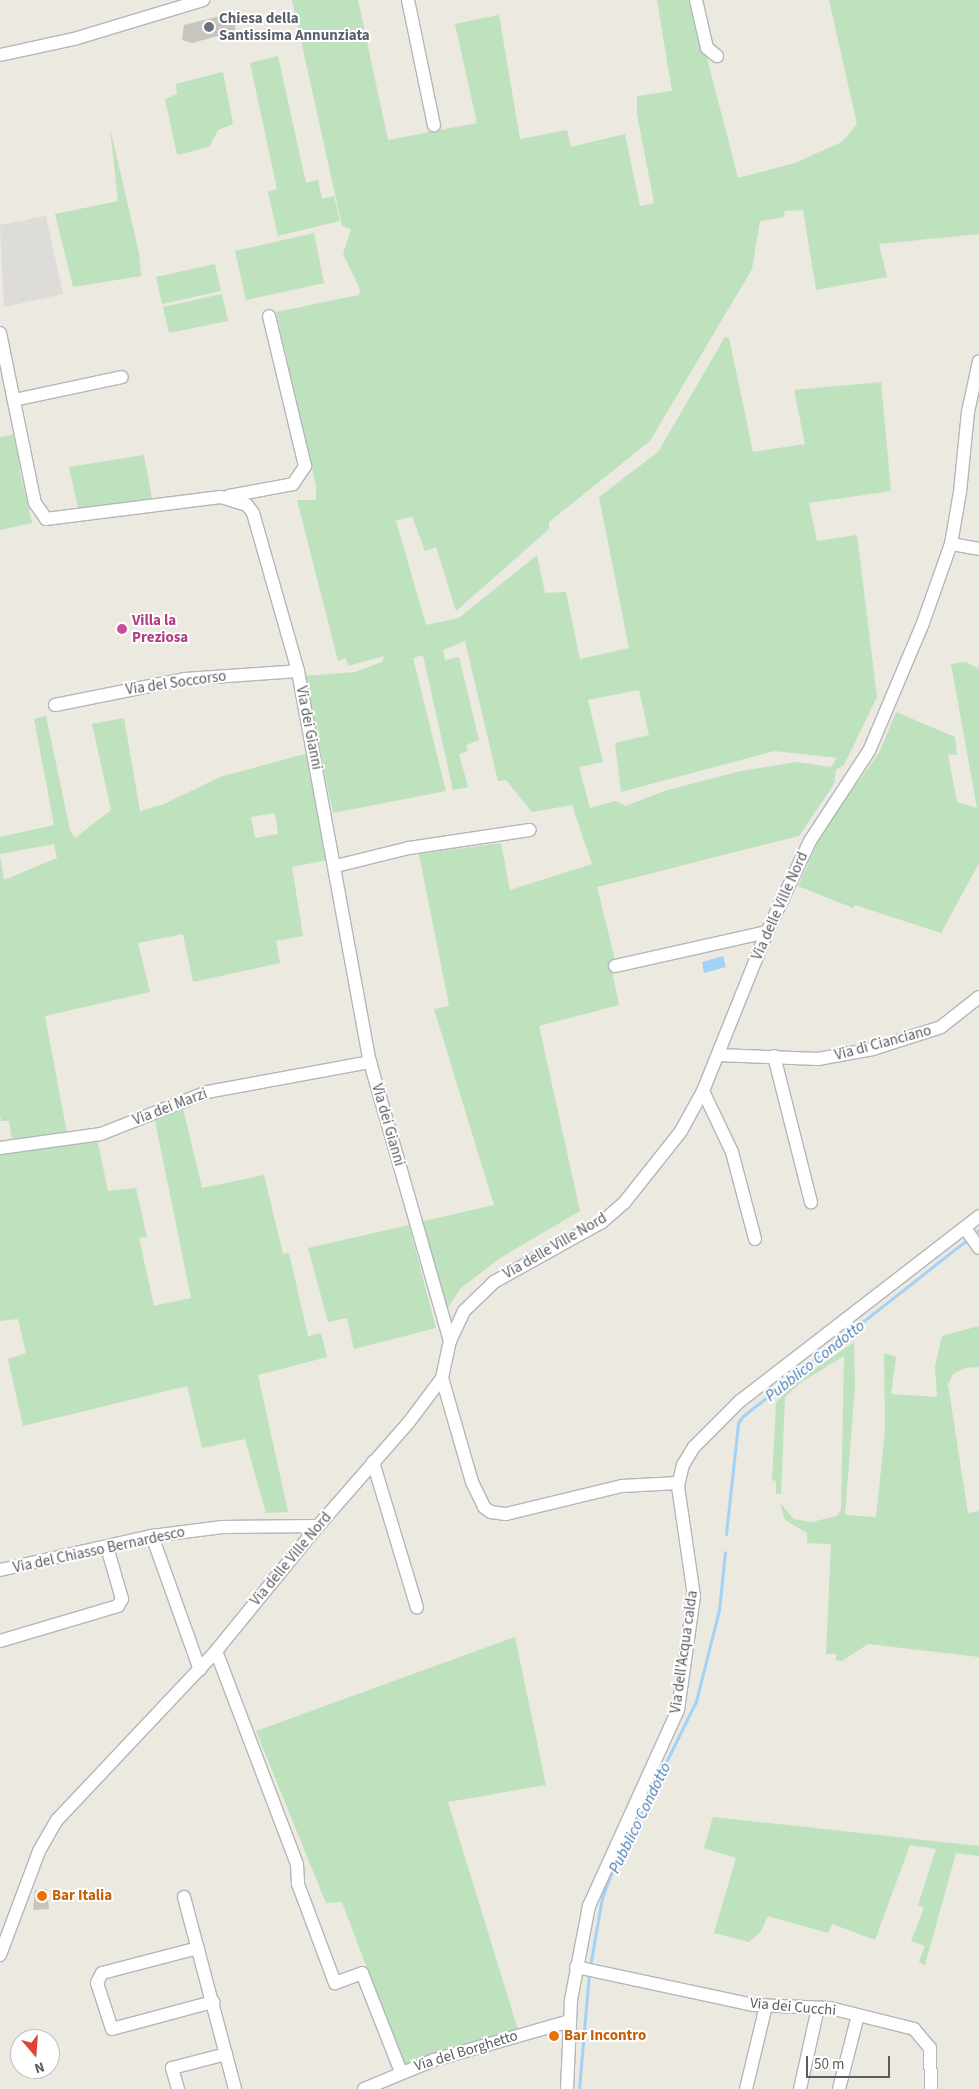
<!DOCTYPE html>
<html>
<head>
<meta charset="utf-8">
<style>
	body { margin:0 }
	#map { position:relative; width:979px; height:2089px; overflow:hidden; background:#ebe9e0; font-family:"Source Sans 3",sans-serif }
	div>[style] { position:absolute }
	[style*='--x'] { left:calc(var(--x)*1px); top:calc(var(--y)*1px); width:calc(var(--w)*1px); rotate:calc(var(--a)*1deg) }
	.industrial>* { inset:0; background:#dedcd8 }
	.green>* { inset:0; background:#bee1be }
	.water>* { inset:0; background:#a3d2f8 }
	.stream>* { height:3px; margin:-1.5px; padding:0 1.5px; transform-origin:1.5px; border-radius:1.5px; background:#a3d2f8 }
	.building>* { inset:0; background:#c8c5c0 }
	.roads { filter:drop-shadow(1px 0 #b3b6ba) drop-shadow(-1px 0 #b3b6ba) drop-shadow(0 1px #b3b6ba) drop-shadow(0 -1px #b3b6ba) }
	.minor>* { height:12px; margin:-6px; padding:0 6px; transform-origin:6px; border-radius:6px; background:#fff }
	.dots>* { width:14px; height:14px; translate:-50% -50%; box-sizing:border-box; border:2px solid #fff; border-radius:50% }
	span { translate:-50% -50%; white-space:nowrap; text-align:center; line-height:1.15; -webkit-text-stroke:4px #fff; paint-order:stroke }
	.worship-label { font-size:15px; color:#5b616d; font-weight:700 }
	.left { translate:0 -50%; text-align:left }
	.hotel-label { font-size:15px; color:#b23c85; font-weight:700 }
	.street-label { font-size:15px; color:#595c60 }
	.food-label { font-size:15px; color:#c56008; font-weight:700 }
	.water-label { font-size:16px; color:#4679b1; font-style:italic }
	.north { position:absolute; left:10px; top:2029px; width:50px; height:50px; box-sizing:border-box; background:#fff; border:1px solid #bdbebf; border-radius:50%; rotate:162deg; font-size:14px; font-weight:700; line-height:20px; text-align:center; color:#595c60 }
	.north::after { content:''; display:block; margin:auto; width:18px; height:22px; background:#db4436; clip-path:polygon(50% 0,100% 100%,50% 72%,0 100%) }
	.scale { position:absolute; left:806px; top:2056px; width:84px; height:22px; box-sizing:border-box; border:2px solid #595c60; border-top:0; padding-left:6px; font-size:15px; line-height:18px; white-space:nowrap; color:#595c60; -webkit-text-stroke:4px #fff; paint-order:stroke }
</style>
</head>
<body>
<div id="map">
	<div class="industrial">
		<div style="clip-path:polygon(46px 216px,63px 294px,4px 307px,0 225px)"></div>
	</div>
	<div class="green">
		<div style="clip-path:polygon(evenodd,292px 0,358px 0,388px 140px,477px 123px,455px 24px,499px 15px,520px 139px,567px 130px,571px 147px,625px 134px,640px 206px,654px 203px,637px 114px,637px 96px,672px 91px,657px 0,692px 0,738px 178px,795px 163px,842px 142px,857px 124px,829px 0,979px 0,979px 234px,879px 244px,887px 277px,816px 290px,803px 210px,784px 211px,785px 217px,760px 221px,752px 269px,650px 441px,549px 522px,549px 529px,456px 611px,436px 547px,425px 551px,412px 516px,396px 521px,426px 625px,459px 618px,537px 555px,545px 593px,566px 592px,580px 659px,629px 648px,599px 497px,658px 452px,725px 337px,729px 338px,753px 452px,805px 444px,794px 390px,881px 382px,891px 491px,809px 503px,817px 541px,857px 535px,877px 697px,844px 765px,836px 770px,834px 784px,799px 836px,597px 887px,615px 960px,610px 962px,619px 1005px,539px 1026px,580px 1211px,500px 1258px,460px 1289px,445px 1312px,420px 1222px,494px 1205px,434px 1009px,449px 1006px,419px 854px,501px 843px,510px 890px,592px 864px,572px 805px,532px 812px,506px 780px,498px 781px,465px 641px,443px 650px,445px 660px,459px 657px,479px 740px,466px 745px,468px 751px,459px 754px,468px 787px,453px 790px,423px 655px,413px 658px,446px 791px,333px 813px,304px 676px,355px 672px,382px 662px,384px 656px,348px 666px,346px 658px,338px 661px,297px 500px,316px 500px,316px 486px,276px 312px,359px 295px,360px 289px,343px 254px,351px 229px,342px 226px,292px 0,639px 690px,649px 735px,615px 743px,621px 792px,774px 751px,837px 758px,831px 767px,797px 762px,741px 771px,664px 791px,626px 806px,616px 801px,590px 808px,579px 767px,603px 762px,588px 700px,639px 690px)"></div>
		<div style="clip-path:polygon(278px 56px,306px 183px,318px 180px,322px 199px,334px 196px,340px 221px,278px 236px,268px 192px,277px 189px,250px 63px)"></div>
		<div style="clip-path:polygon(223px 72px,233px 124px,218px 130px,209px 147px,177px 155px,165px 99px,177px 94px,176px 84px)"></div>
		<div style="clip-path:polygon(110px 128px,139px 253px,141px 276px,73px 287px,55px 214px,118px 201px)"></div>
		<div style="clip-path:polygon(314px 233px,324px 283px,246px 300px,235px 251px)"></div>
		<div style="clip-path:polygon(215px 264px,221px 291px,162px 304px,156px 277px)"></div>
		<div style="clip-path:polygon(222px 294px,228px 321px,169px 333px,163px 307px)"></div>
		<div style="clip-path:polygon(17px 434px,20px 472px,32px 523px,0 530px,0 437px)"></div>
		<div style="clip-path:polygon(144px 455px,152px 499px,78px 508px,69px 467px)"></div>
		<div style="clip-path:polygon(966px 662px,979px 669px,979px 863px,941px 933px,855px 905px,853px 908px,798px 886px,824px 829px,879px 753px,896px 712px,955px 737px,957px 755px,948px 754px,957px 802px,977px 808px,951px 664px)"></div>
		<div style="clip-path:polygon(evenodd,46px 716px,70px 830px,75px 838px,111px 810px,92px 724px,124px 718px,140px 811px,164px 804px,220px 777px,308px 753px,327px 860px,292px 867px,303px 936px,276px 941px,280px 963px,193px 982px,183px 934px,138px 943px,150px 992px,45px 1016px,67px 1133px,12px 1141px,9px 1121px,1px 1121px,0 1114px,0 856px,4px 880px,57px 858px,54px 844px,0 854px,0 837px,54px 825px,34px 719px,46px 716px,275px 813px,278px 834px,255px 838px,251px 817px,275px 813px)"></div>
		<div style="clip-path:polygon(183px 1108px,202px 1188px,264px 1175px,283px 1254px,289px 1253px,308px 1336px,321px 1333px,327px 1357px,258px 1375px,288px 1512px,266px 1513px,245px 1439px,202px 1448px,187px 1386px,23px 1426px,8px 1359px,26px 1353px,18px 1319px,0 1321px,0 1152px,97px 1139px,108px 1191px,136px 1188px,147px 1237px,139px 1238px,154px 1306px,191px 1298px,155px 1121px)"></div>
		<div style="clip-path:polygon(409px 1225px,436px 1328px,354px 1349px,347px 1318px,328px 1322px,308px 1248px)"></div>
		<div style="clip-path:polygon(979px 1326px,979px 1367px,965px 1368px,953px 1374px,948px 1385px,968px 1513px,979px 1511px,979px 1657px,868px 1644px,842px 1661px,835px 1660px,837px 1654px,826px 1654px,831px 1544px,807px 1543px,807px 1533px,785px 1520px,780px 1503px,794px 1519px,812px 1522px,837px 1516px,841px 1510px,844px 1356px,800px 1383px,785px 1397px,781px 1494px,776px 1494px,776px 1481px,772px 1480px,776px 1402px,799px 1380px,854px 1342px,855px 1385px,845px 1515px,876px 1517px,885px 1431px,884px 1353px,896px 1357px,891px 1394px,937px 1397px,935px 1366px,942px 1336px)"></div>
		<div style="clip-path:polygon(515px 1637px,546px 1785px,448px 1802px,518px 2030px,404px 2066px,342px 1902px,326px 1903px,256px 1731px)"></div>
		<div style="clip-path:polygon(713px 1817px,979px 1846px,979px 1856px,956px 1853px,925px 1965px,919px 1962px,925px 1946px,911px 1941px,924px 1908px,918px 1905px,936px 1849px,910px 1845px,875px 1940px,832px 1924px,828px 1933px,768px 1916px,761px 1931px,749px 1942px,714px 1933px,736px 1858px,704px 1848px)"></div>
	</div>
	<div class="water">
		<div style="clip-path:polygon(723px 956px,726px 967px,704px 973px,702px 962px)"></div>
	</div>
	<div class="stream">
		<div style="--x:973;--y:1235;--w:8;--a:-40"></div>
		<div style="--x:726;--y:1534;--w:112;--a:-83.8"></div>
		<div style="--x:738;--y:1423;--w:9;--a:-54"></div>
		<div style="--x:743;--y:1416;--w:286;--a:-38.2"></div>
		<div style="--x:590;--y:1966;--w:69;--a:-80"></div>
		<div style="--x:602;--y:1898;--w:23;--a:-70"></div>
		<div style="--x:610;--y:1876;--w:195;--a:-63.8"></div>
		<div style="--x:696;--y:1701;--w:94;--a:-75.8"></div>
		<div style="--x:719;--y:1610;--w:58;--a:-84.1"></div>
		<div style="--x:579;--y:2089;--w:116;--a:-85.1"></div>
	</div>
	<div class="building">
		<div style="clip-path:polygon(232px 13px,236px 31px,192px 43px,182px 40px,184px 25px)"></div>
		<div style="clip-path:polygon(47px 1889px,49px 1909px,33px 1910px,35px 1890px)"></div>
	</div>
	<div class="roads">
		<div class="minor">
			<div style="--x:408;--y:0;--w:128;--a:78.3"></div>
			<div style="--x:696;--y:0;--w:49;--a:77.1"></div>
			<div style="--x:707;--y:48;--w:13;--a:39"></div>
			<div style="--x:0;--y:55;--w:76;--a:-12.2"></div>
			<div style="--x:74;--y:39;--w:135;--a:-16.8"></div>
			<div style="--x:0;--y:333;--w:174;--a:78.4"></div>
			<div style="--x:35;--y:503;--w:19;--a:55"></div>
			<div style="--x:46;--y:519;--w:176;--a:-7.2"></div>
			<div style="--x:221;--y:497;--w:27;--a:17"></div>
			<div style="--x:247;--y:505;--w:10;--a:53"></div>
			<div style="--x:253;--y:513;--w:164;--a:74.1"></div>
			<div style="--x:298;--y:671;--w:398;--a:79.6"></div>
			<div style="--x:370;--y:1062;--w:290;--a:74"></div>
			<div style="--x:14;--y:400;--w:110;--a:-12"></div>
			<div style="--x:229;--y:496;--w:65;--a:-10.6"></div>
			<div style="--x:293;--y:484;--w:22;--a:-56"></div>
			<div style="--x:305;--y:466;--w:154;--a:-103.5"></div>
			<div style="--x:951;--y:544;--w:28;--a:10"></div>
			<div style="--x:55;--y:705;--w:133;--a:-11.3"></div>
			<div style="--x:185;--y:679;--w:113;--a:-4"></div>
			<div style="--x:336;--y:866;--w:75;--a:-13.9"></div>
			<div style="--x:409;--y:848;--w:122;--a:-8.5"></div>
			<div style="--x:615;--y:966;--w:156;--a:-12.6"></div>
			<div style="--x:718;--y:1055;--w:100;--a:2.3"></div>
			<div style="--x:818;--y:1059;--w:56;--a:-10.3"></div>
			<div style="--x:873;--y:1049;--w:71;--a:-17.9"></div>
			<div style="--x:941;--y:1027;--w:48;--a:-38.3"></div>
			<div style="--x:774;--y:1056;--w:151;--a:75.8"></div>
			<div style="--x:703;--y:1091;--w:68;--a:64.6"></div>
			<div style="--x:732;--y:1152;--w:90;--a:75.2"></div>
			<div style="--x:0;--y:1148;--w:102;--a:-7.9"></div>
			<div style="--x:101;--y:1134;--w:114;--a:-21.6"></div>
			<div style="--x:207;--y:1092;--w:166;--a:-10.4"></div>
			<div style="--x:965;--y:1228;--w:24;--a:55"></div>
			<div style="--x:442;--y:1378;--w:108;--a:73.9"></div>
			<div style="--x:472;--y:1482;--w:28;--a:64"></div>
			<div style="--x:484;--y:1507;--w:9;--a:36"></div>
			<div style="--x:491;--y:1512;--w:15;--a:8"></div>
			<div style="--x:506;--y:1514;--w:119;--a:-13.6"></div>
			<div style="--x:622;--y:1486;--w:56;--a:-3.1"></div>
			<div style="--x:373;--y:1462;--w:152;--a:73.2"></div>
			<div style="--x:152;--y:1536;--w:142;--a:70.3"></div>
			<div style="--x:0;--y:1570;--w:156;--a:-12.6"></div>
			<div style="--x:152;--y:1536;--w:71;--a:-7.3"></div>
			<div style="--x:222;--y:1527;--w:96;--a:-0.6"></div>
			<div style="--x:0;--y:1641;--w:123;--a:-16.5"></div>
			<div style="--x:118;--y:1606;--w:8;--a:-60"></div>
			<div style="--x:122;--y:1599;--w:54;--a:-106.1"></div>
			<div style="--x:216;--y:1651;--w:228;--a:69.2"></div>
			<div style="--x:297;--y:1864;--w:20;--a:87"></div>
			<div style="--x:298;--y:1884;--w:106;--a:69.5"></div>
			<div style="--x:335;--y:1983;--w:29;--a:-20"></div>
			<div style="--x:362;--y:1973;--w:106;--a:68.5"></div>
			<div style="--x:184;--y:1897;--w:199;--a:75.1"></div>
			<div style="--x:198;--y:1948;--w:99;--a:165.4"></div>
			<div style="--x:102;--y:1973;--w:11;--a:117"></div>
			<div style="--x:97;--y:1983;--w:48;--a:71.9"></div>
			<div style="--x:112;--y:2029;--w:105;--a:-15"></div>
			<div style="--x:0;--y:1955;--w:111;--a:-69.4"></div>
			<div style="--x:39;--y:1851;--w:36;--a:-60"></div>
			<div style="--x:57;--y:1820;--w:232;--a:-46.7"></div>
			<div style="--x:216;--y:1651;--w:161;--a:-50.8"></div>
			<div style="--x:318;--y:1526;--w:138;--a:-48.8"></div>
			<div style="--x:409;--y:1422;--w:55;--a:-53.1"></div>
			<div style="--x:442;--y:1378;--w:38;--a:-78"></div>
			<div style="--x:450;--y:1341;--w:33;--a:-65"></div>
			<div style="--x:464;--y:1311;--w:42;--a:-44"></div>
			<div style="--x:494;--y:1282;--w:124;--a:-29.1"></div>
			<div style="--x:602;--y:1222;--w:29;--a:-41"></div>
			<div style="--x:624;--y:1203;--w:92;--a:-51.6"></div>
			<div style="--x:681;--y:1131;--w:46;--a:-61.2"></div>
			<div style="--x:703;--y:1091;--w:171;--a:-68.1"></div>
			<div style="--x:767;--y:932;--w:101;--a:-64.7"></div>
			<div style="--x:810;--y:841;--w:108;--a:-56.8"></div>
			<div style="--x:869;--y:751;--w:139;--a:-67.1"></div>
			<div style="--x:923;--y:623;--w:84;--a:-70.5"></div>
			<div style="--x:951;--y:544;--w:53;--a:-80.2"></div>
			<div style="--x:960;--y:492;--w:80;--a:-84.3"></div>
			<div style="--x:968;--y:412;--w:52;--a:-77.8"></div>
			<div style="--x:576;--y:1967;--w:181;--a:12.1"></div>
			<div style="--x:753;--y:2005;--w:77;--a:2.2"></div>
			<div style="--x:830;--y:2008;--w:87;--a:14"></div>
			<div style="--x:914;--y:2029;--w:25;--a:50"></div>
			<div style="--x:930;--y:2048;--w:41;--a:88.6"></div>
			<div style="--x:178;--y:2089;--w:22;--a:-106"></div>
			<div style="--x:172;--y:2068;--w:56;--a:-14.5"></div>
			<div style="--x:364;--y:2089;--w:76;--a:-22.5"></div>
			<div style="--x:434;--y:2060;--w:141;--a:-16"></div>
			<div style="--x:567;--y:2089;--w:89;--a:-87.4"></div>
			<div style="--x:571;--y:2000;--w:96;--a:-79.2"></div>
			<div style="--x:589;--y:1906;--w:215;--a:-65.6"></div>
			<div style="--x:678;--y:1710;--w:115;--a:-82"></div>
			<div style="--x:694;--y:1596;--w:111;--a:-98.3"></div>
			<div style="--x:678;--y:1486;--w:22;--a:-77"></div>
			<div style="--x:683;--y:1465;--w:21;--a:-59"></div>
			<div style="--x:694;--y:1447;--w:65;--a:-45"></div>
			<div style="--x:740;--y:1401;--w:302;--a:-37.7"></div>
			<div style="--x:746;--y:2089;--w:85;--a:-76.5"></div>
			<div style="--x:800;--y:2089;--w:83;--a:-77.5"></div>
			<div style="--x:839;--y:2089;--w:76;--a:-75.6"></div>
		</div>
	</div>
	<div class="dots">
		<div style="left:209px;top:27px;background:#6b7280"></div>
		<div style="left:122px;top:629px;background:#d1479c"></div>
		<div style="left:42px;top:1896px;background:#e8710a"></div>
		<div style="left:554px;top:2036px;background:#e8710a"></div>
	</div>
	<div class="worship-label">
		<span class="left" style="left:219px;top:27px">Chiesa della<br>Santissima Annunziata</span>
	</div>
	<div class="hotel-label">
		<span class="left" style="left:132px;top:629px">Villa la<br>Preziosa</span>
	</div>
	<div class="street-label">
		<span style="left:176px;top:683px;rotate:-8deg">Via del Soccorso</span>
		<span style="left:309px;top:728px;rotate:79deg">Via dei Gianni</span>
		<span style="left:780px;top:906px;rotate:-66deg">Via delle Ville Nord</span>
		<span style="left:883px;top:1043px;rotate:-15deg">Via di Cianciano</span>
		<span style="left:170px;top:1107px;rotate:-21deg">Via dei Marzi</span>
		<span style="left:388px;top:1125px;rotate:74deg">Via dei Gianni</span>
		<span style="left:555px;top:1246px;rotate:-30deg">Via delle Ville Nord</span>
		<span style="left:99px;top:1550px;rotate:-12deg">Via del Chiasso Bernardesco</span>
		<span style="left:291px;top:1559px;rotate:-50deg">Via delle Ville Nord</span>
		<span style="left:684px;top:1652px;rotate:-82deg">Via dell'Acqua calda</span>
		<span style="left:793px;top:2007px;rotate:5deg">Via dei Cucchi</span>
		<span style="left:466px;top:2051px;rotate:-17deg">Via del Borghetto</span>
	</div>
	<div class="food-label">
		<span class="left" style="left:52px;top:1896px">Bar Italia</span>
		<span class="left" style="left:564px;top:2036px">Bar Incontro</span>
	</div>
	<div class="water-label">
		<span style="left:815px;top:1361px;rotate:-38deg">Pubblico Condotto</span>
		<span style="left:640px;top:1818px;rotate:-64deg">Pubblico Condotto</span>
	</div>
	<div class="north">N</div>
	<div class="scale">50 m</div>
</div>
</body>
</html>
